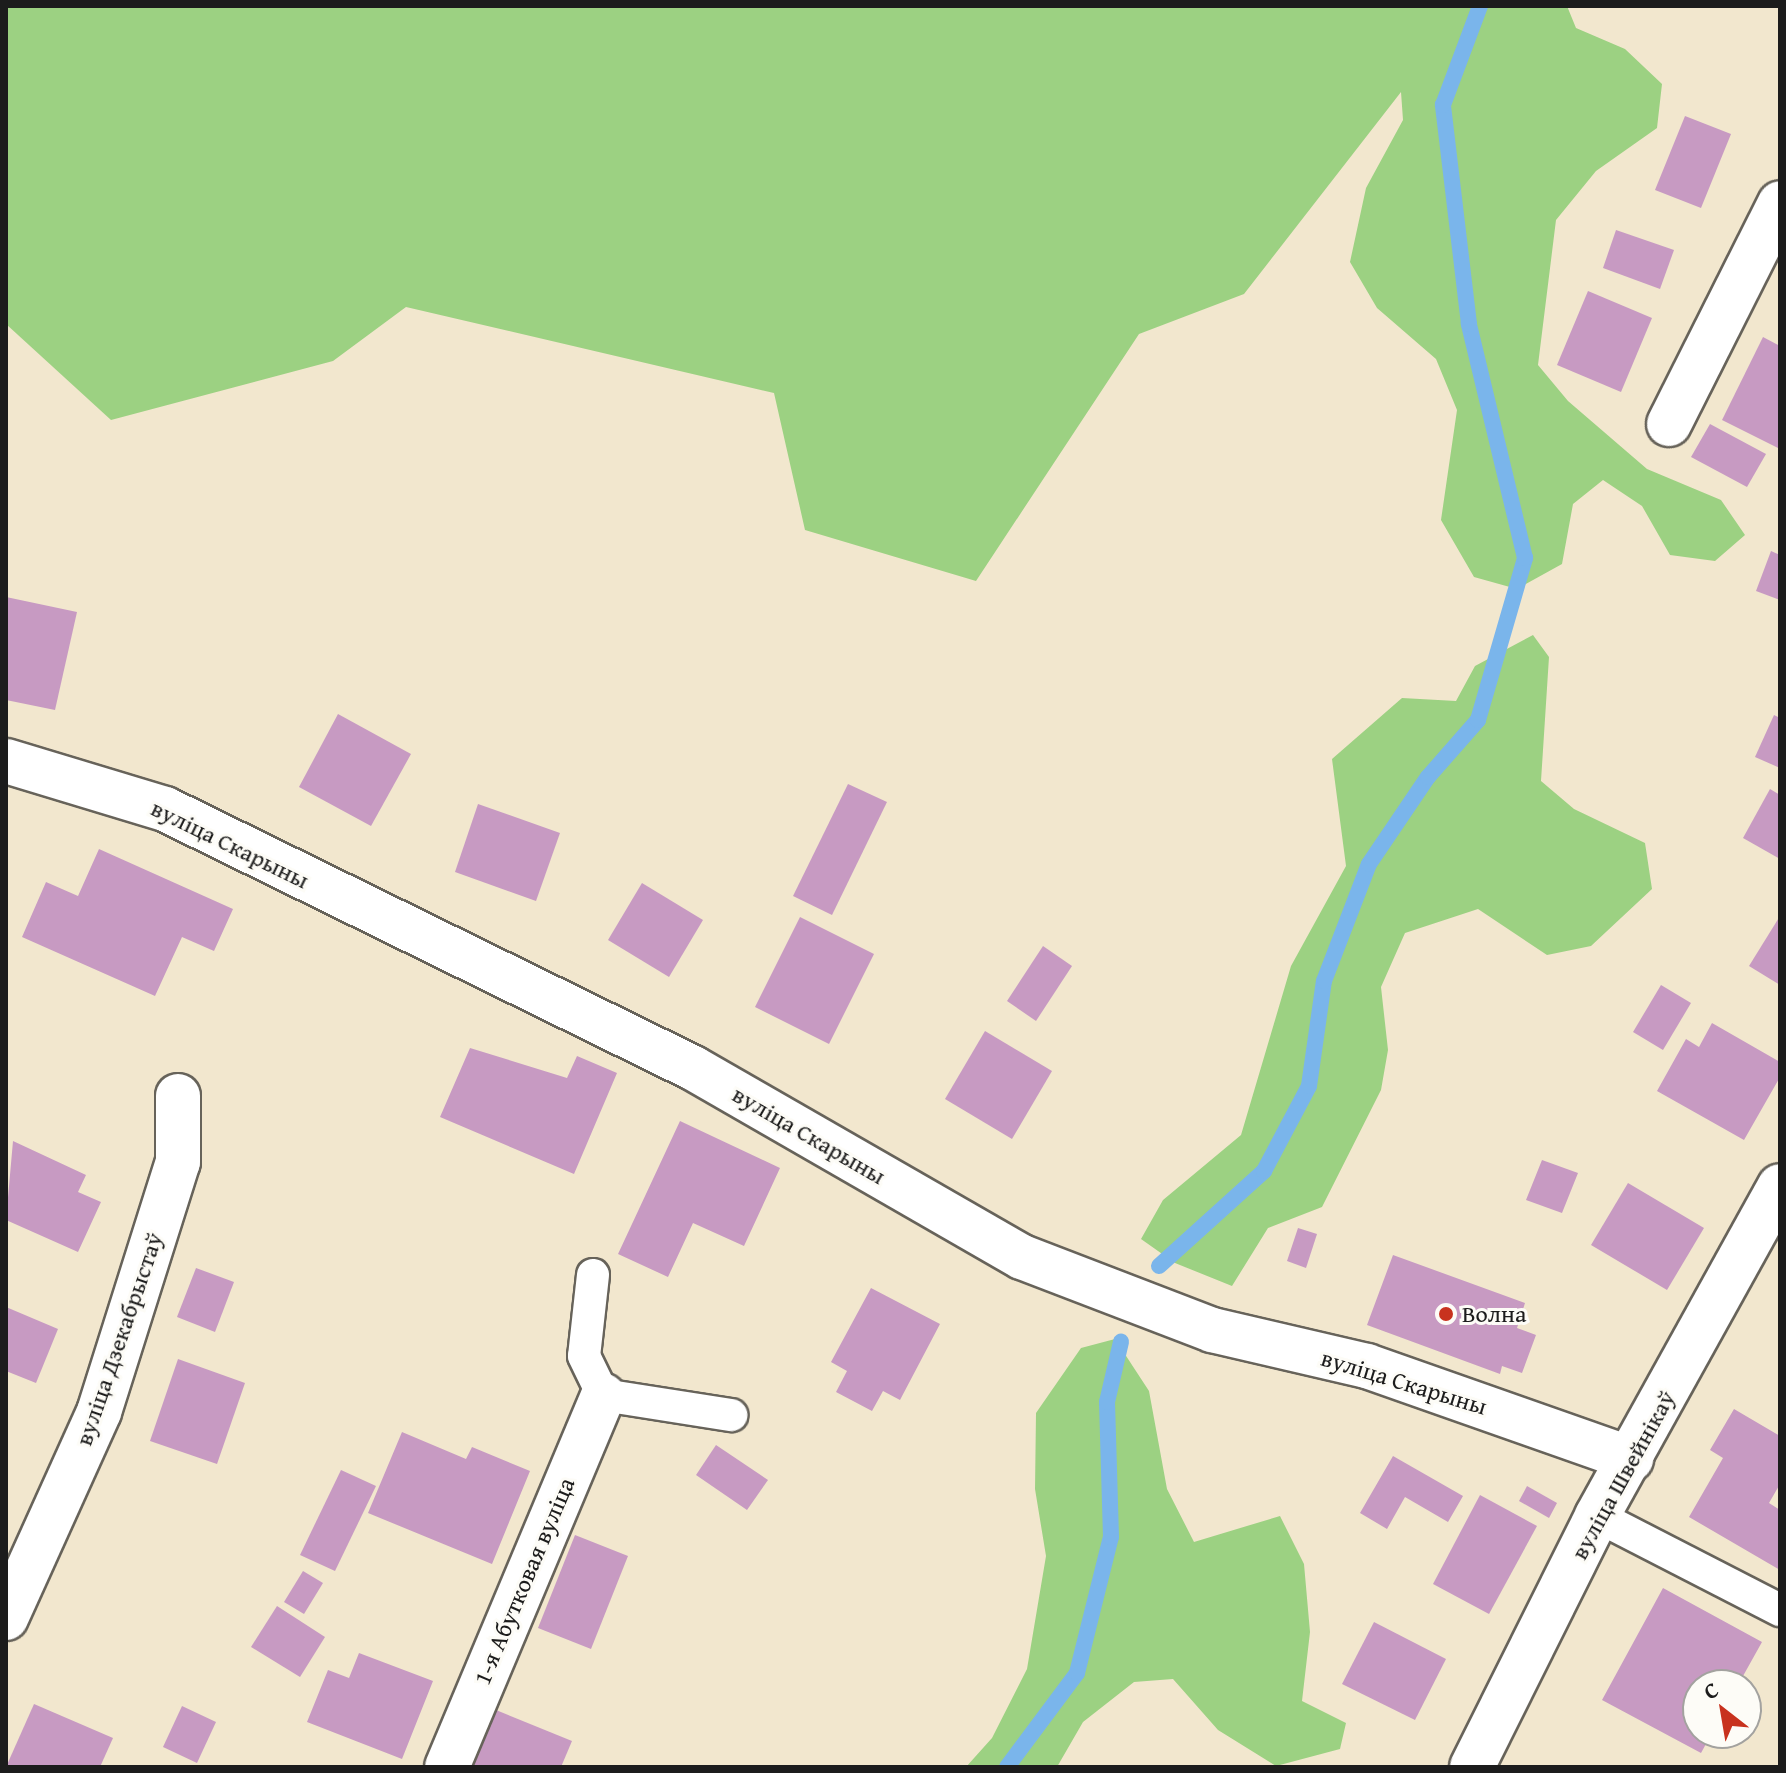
<!DOCTYPE html>
<html>
<head>
<meta charset="utf-8">
<style>
	body { margin:0 }
	#map { position:relative; width:1786px; height:1773px; overflow:hidden; background:#f2e7ce; font-family:"Gentium Book Plus",serif }
	div>[style] { position:absolute }
	[style*='--x'] { left:calc(var(--x)*1px); top:calc(var(--y)*1px); width:calc(var(--w)*1px); rotate:calc(var(--a)*1deg) }
	.green>* { inset:0; background:#9cd182 }
	.stream>* { height:16px; margin:-8px; padding:0 8px; transform-origin:8px; border-radius:8px; background:#7ab5eb }
	.building>* { inset:0; background:#c79ac2 }
	.roads { filter:drop-shadow(2px 0 #67635a) drop-shadow(-2px 0 #67635a) drop-shadow(0 2px #67635a) drop-shadow(0 -2px #67635a) }
	.service>* { height:32px; margin:-16px; padding:0 16px; transform-origin:16px; border-radius:16px; background:#fff }
	.minor>* { height:44px; margin:-22px; padding:0 22px; transform-origin:22px; border-radius:22px; background:#fff }
	.dots>* { width:22px; height:22px; translate:-50% -50%; box-sizing:border-box; border:4px solid #fdfcf7; border-radius:50% }
	span { translate:-50% -50%; white-space:nowrap; text-align:center; line-height:1.15; -webkit-text-stroke:6px #fdfcf7; paint-order:stroke }
	.street-label { font-size:24px; color:#1c1c1c }
	.poi-label { font-size:24px; color:#1c1c1c }
	.left { translate:0 -50%; text-align:left }
	.frame { position:absolute; inset:0; border:8px solid #1c1c1c; pointer-events:none }
	.north { position:absolute; left:1682px; top:1669px; width:80px; height:80px; box-sizing:border-box; background:#fdfcf7; border:2px solid #a3a29f; border-radius:50%; rotate:329deg; font-size:22px; font-weight:700; line-height:32px; text-align:center; color:#1c1c1c }
	.north::after { content:''; display:block; margin:auto; width:28px; height:36px; background:#c8321e; clip-path:polygon(50% 0,100% 100%,50% 72%,0 100%) }
</style>
</head>
<body>
<div id="map">
	<div class="green">
		<div style="clip-path:polygon(6px 6px,1567px 6px,1576px 28px,1625px 49px,1662px 84px,1657px 128px,1596px 171px,1556px 220px,1538px 365px,1568px 401px,1647px 469px,1721px 500px,1745px 535px,1715px 561px,1670px 555px,1642px 506px,1603px 480px,1573px 504px,1562px 564px,1517px 589px,1474px 577px,1441px 520px,1457px 410px,1436px 359px,1377px 308px,1350px 262px,1366px 188px,1403px 120px,1401px 92px,1244px 294px,1139px 334px,976px 581px,805px 530px,774px 393px,406px 307px,333px 361px,111px 420px,6px 324px)"></div>
		<div style="clip-path:polygon(1533px 635px,1549px 657px,1541px 781px,1574px 809px,1645px 843px,1652px 889px,1591px 946px,1547px 955px,1478px 909px,1405px 933px,1381px 987px,1388px 1050px,1381px 1090px,1322px 1207px,1268px 1228px,1232px 1286px,1175px 1263px,1141px 1239px,1163px 1200px,1241px 1135px,1291px 966px,1346px 866px,1332px 759px,1402px 698px,1456px 701px,1475px 666px)"></div>
		<div style="clip-path:polygon(1115px 1339px,1149px 1391px,1167px 1489px,1194px 1542px,1280px 1516px,1304px 1564px,1310px 1632px,1302px 1701px,1346px 1723px,1340px 1749px,1276px 1766px,1218px 1730px,1173px 1679px,1134px 1682px,1083px 1722px,1057px 1767px,966px 1767px,992px 1738px,1027px 1669px,1046px 1556px,1035px 1489px,1036px 1413px,1081px 1348px)"></div>
	</div>
	<div class="stream">
		<div style="--x:1159;--y:1266;--w:142;--a:-42.1"></div>
		<div style="--x:1264;--y:1171;--w:96;--a:-62.1"></div>
		<div style="--x:1309;--y:1086;--w:106;--a:-81.9"></div>
		<div style="--x:1324;--y:981;--w:125;--a:-69"></div>
		<div style="--x:1369;--y:864;--w:105;--a:-55.9"></div>
		<div style="--x:1428;--y:777;--w:76;--a:-48.7"></div>
		<div style="--x:1478;--y:720;--w:169;--a:-73.8"></div>
		<div style="--x:1525;--y:558;--w:241;--a:-103.5"></div>
		<div style="--x:1469;--y:324;--w:221;--a:-96.8"></div>
		<div style="--x:1443;--y:105;--w:106;--a:-69.5"></div>
		<div style="--x:1007;--y:1767;--w:117;--a:-53.3"></div>
		<div style="--x:1077;--y:1673;--w:140;--a:-76"></div>
		<div style="--x:1111;--y:1537;--w:135;--a:-91.7"></div>
		<div style="--x:1107;--y:1402;--w:62;--a:-76.9"></div>
	</div>
	<div class="building">
		<div style="clip-path:polygon(1685px 116px,1731px 134px,1701px 208px,1655px 190px)"></div>
		<div style="clip-path:polygon(1616px 230px,1674px 250px,1660px 289px,1603px 268px)"></div>
		<div style="clip-path:polygon(1588px 291px,1652px 318px,1621px 392px,1557px 365px)"></div>
		<div style="clip-path:polygon(1763px 337px,1780px 346px,1780px 449px,1722px 420px)"></div>
		<div style="clip-path:polygon(1710px 424px,1766px 454px,1747px 487px,1691px 457px)"></div>
		<div style="clip-path:polygon(1771px 551px,1780px 555px,1780px 600px,1756px 591px)"></div>
		<div style="clip-path:polygon(6px 597px,77px 612px,55px 710px,6px 700px)"></div>
		<div style="clip-path:polygon(338px 714px,411px 754px,371px 826px,299px 787px)"></div>
		<div style="clip-path:polygon(1774px 715px,1780px 718px,1780px 768px,1755px 757px)"></div>
		<div style="clip-path:polygon(848px 784px,887px 802px,832px 915px,793px 896px)"></div>
		<div style="clip-path:polygon(1770px 789px,1780px 795px,1780px 859px,1743px 838px)"></div>
		<div style="clip-path:polygon(478px 804px,560px 833px,536px 901px,455px 872px)"></div>
		<div style="clip-path:polygon(99px 849px,233px 909px,214px 951px,182px 937px,155px 996px,22px 937px,46px 882px,78px 896px)"></div>
		<div style="clip-path:polygon(642px 883px,703px 920px,669px 977px,608px 940px)"></div>
		<div style="clip-path:polygon(1780px 916px,1780px 985px,1749px 966px)"></div>
		<div style="clip-path:polygon(800px 917px,874px 954px,829px 1044px,755px 1007px)"></div>
		<div style="clip-path:polygon(1043px 946px,1072px 966px,1036px 1021px,1007px 1001px)"></div>
		<div style="clip-path:polygon(1661px 985px,1691px 1003px,1663px 1050px,1633px 1032px)"></div>
		<div style="clip-path:polygon(1712px 1023px,1780px 1062px,1780px 1077px,1744px 1140px,1657px 1091px,1686px 1039px,1699px 1047px)"></div>
		<div style="clip-path:polygon(985px 1031px,1052px 1071px,1012px 1139px,945px 1099px)"></div>
		<div style="clip-path:polygon(470px 1048px,567px 1078px,577px 1056px,617px 1073px,574px 1174px,440px 1117px)"></div>
		<div style="clip-path:polygon(680px 1121px,780px 1168px,744px 1246px,693px 1223px,668px 1277px,618px 1254px)"></div>
		<div style="clip-path:polygon(13px 1141px,86px 1175px,78px 1192px,101px 1202px,78px 1252px,6px 1220px)"></div>
		<div style="clip-path:polygon(1542px 1160px,1578px 1173px,1562px 1213px,1526px 1200px)"></div>
		<div style="clip-path:polygon(1628px 1183px,1704px 1228px,1667px 1290px,1591px 1245px)"></div>
		<div style="clip-path:polygon(1298px 1228px,1317px 1234px,1306px 1268px,1287px 1261px)"></div>
		<div style="clip-path:polygon(1393px 1255px,1525px 1303px,1517px 1328px,1536px 1335px,1522px 1373px,1502px 1366px,1500px 1374px,1367px 1325px)"></div>
		<div style="clip-path:polygon(196px 1268px,234px 1282px,215px 1332px,177px 1317px)"></div>
		<div style="clip-path:polygon(871px 1288px,940px 1324px,900px 1400px,883px 1391px,872px 1411px,836px 1392px,847px 1371px,831px 1362px)"></div>
		<div style="clip-path:polygon(6px 1307px,58px 1329px,36px 1383px,6px 1371px)"></div>
		<div style="clip-path:polygon(178px 1359px,245px 1383px,217px 1464px,150px 1441px)"></div>
		<div style="clip-path:polygon(1734px 1409px,1780px 1436px,1780px 1484px,1769px 1503px,1780px 1510px,1780px 1570px,1689px 1517px,1723px 1458px,1710px 1450px)"></div>
		<div style="clip-path:polygon(402px 1432px,466px 1459px,472px 1447px,530px 1471px,492px 1564px,368px 1513px)"></div>
		<div style="clip-path:polygon(716px 1445px,768px 1480px,747px 1510px,696px 1475px)"></div>
		<div style="clip-path:polygon(1393px 1456px,1463px 1496px,1448px 1522px,1405px 1497px,1387px 1529px,1360px 1513px)"></div>
		<div style="clip-path:polygon(341px 1470px,376px 1486px,335px 1571px,300px 1555px)"></div>
		<div style="clip-path:polygon(1527px 1486px,1557px 1503px,1549px 1518px,1519px 1501px)"></div>
		<div style="clip-path:polygon(1480px 1495px,1537px 1526px,1489px 1614px,1433px 1584px)"></div>
		<div style="clip-path:polygon(575px 1535px,628px 1556px,591px 1649px,538px 1628px)"></div>
		<div style="clip-path:polygon(303px 1571px,323px 1583px,304px 1614px,284px 1602px)"></div>
		<div style="clip-path:polygon(1663px 1588px,1762px 1642px,1738px 1685px,1698px 1685px,1698px 1733px,1712px 1733px,1701px 1753px,1602px 1700px)"></div>
		<div style="clip-path:polygon(277px 1606px,325px 1637px,300px 1677px,251px 1647px)"></div>
		<div style="clip-path:polygon(1374px 1622px,1446px 1659px,1415px 1720px,1342px 1684px)"></div>
		<div style="clip-path:polygon(359px 1653px,433px 1681px,402px 1759px,307px 1722px,328px 1670px,349px 1678px)"></div>
		<div style="clip-path:polygon(34px 1704px,113px 1738px,100px 1767px,6px 1767px)"></div>
		<div style="clip-path:polygon(182px 1706px,216px 1722px,197px 1763px,163px 1747px)"></div>
		<div style="clip-path:polygon(496px 1710px,572px 1741px,561px 1767px,473px 1767px)"></div>
	</div>
	<div class="roads">
		<div class="service">
			<div style="--x:593;--y:1275;--w:81;--a:96.3"></div>
			<div style="--x:584;--y:1356;--w:43;--a:64"></div>
			<div style="--x:603;--y:1395;--w:130;--a:8.9"></div>
			<div style="--x:1597;--y:1516;--w:206;--a:27.2"></div>
		</div>
		<div class="minor">
			<div style="--x:1669;--y:424;--w:247;--a:-63.3"></div>
			<div style="--x:6;--y:761;--w:166;--a:16.8"></div>
			<div style="--x:165;--y:809;--w:588;--a:26.13"></div>
			<div style="--x:693;--y:1068;--w:379;--a:29.9"></div>
			<div style="--x:1022;--y:1257;--w:204;--a:21"></div>
			<div style="--x:1212;--y:1330;--w:159;--a:13.1"></div>
			<div style="--x:1367;--y:1366;--w:280;--a:19.4"></div>
			<div style="--x:6;--y:1618;--w:226;--a:-65.7"></div>
			<div style="--x:99;--y:1412;--w:262;--a:-72.5"></div>
			<div style="--x:178;--y:1162;--w:66;--a:-90"></div>
			<div style="--x:447;--y:1767;--w:403;--a:-67.2"></div>
			<div style="--x:1472;--y:1767;--w:280;--a:-63.5"></div>
			<div style="--x:1597;--y:1516;--w:377;--a:-61"></div>
		</div>
	</div>
	<div class="dots">
		<div style="left:1446px;top:1314px;background:#c8321e"></div>
	</div>
	<div class="street-label">
		<span style="left:230px;top:844px;rotate:26deg">вуліца Скарыны</span>
		<span style="left:809px;top:1135px;rotate:30deg">вуліца Скарыны</span>
		<span style="left:119px;top:1339px;rotate:-71deg">вуліца Дзекабрыстаў</span>
		<span style="left:1404px;top:1382px;rotate:17deg">вуліца Скарыны</span>
		<span style="left:1623px;top:1475px;rotate:-61deg">вуліца Швейнікаў</span>
		<span style="left:524px;top:1581px;rotate:-67deg">1-я Абутковая вуліца</span>
	</div>
	<div class="poi-label">
		<span class="left" style="left:1462px;top:1314px">Волна</span>
	</div>
	<div class="frame"></div>
	<div class="north">С</div>
</div>
</body>
</html>
